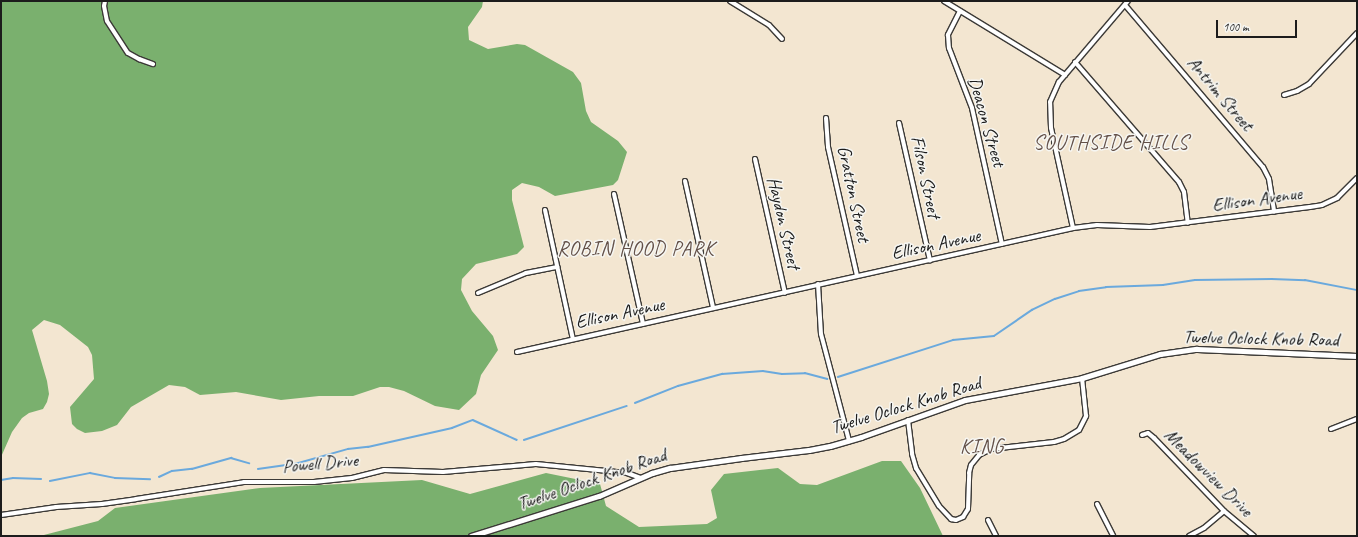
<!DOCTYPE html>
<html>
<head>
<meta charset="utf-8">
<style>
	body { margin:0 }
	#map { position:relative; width:1358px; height:537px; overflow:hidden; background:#f3e6d1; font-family:Caveat,sans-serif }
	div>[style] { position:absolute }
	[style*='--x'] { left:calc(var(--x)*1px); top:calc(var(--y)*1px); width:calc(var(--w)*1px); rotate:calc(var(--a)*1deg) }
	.forest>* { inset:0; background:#7ab06e }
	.stream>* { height:1.5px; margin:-0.75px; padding:0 0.75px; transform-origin:0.75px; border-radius:0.75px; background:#6aa9dd }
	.roads { filter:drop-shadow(1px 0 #3c3a37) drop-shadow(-1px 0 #3c3a37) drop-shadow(0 1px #3c3a37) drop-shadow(0 -1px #3c3a37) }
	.minor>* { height:4px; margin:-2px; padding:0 2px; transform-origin:2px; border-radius:2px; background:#fff }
	.tertiary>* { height:5px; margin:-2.5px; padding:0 2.5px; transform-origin:2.5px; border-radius:2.5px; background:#fff }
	span { translate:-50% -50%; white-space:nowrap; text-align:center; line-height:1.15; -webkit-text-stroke:3px #f6f6f2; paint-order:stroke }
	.street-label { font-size:19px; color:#1c1c1c }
	.neighbourhood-label { font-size:20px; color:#635048; letter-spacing:1px }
	.frame { position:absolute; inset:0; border:2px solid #1c1c1c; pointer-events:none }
	.scale { position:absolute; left:1216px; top:20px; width:81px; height:18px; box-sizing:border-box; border:2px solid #1c1c1c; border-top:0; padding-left:5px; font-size:12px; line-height:14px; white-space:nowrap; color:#1c1c1c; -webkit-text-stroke:3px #f6f6f2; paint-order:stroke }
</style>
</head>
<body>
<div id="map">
	<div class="forest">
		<div style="clip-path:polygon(1px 1px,483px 1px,482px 7px,468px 27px,469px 40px,488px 49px,517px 44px,525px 45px,573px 72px,581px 83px,586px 111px,591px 122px,618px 141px,627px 152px,618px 180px,613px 185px,555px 196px,539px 187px,522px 183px,512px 190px,512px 200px,524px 247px,517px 254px,476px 264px,462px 279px,461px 290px,472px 311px,493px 336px,498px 350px,481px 375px,476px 394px,459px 410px,435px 406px,404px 391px,389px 387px,380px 387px,353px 396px,319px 396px,281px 400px,236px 392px,200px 395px,185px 387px,169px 385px,131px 407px,117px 425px,102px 431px,85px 433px,77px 429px,72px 424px,70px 407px,94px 379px,92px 355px,88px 347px,60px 325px,44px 320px,32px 330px,47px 381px,49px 394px,47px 402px,43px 409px,29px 413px,22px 418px,12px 432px,1px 457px)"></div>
		<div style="clip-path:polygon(882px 461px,901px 461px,920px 488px,943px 536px,40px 536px,98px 521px,115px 508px,260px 488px,422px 480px,470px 494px,546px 473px,600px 484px,606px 506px,639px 527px,707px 524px,717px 518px,711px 490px,724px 474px,778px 468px,800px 484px,817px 485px)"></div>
	</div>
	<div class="stream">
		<div style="--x:838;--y:377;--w:121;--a:-17.8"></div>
		<div style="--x:953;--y:340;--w:41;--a:-5.6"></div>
		<div style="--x:994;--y:336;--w:46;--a:-34.4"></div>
		<div style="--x:1032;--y:310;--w:25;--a:-26"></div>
		<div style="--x:1055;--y:299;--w:25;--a:-18"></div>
		<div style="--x:1079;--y:291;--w:27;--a:-8"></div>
		<div style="--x:1106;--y:287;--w:57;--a:-2"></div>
		<div style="--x:1163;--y:285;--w:32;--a:-9"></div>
		<div style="--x:1195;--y:280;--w:77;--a:-0.7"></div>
		<div style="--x:1272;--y:279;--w:33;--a:2"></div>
		<div style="--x:1305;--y:280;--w:53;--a:10.9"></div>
		<div style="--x:635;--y:403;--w:46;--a:-21.6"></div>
		<div style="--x:678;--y:386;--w:46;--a:-15.3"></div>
		<div style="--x:722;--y:374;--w:41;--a:-4.2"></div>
		<div style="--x:763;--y:371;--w:19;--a:9"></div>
		<div style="--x:782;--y:374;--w:23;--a:-2"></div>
		<div style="--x:805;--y:373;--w:23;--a:15"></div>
		<div style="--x:524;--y:440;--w:108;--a:-18.3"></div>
		<div style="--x:258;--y:469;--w:37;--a:-8"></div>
		<div style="--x:295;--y:464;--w:55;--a:-15.8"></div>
		<div style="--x:348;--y:449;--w:20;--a:-6"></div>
		<div style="--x:368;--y:447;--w:86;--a:-12.7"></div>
		<div style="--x:452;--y:428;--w:22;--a:-21"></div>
		<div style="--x:473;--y:420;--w:48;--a:24.4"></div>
		<div style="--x:159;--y:477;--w:14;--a:-25"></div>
		<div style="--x:172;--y:471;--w:20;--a:-6"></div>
		<div style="--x:192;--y:469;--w:41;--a:-15.8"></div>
		<div style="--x:231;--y:458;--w:19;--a:16"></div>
		<div style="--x:1;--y:480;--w:12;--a:-9"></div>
		<div style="--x:13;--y:478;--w:28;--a:2"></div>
		<div style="--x:50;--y:481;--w:41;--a:-11.3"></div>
		<div style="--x:90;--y:473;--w:25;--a:11"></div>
		<div style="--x:115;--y:478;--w:35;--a:2"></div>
	</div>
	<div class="roads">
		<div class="minor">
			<div style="--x:105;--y:1;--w:5;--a:101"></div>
			<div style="--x:104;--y:6;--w:15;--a:79"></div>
			<div style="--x:107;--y:21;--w:38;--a:57"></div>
			<div style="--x:128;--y:53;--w:13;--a:29"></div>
			<div style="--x:139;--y:59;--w:15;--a:20"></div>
			<div style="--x:730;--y:1;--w:46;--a:31.6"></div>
			<div style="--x:769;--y:25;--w:19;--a:47"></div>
			<div style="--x:944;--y:1;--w:142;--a:31.4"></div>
			<div style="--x:1125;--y:5;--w:213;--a:49.6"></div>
			<div style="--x:1263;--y:167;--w:13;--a:63"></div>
			<div style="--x:1269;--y:179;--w:33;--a:81"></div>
			<div style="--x:960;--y:11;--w:27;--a:117"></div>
			<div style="--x:948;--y:35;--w:13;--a:86"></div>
			<div style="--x:949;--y:48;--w:64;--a:69"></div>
			<div style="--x:972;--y:108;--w:139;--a:77.6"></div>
			<div style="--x:1075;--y:62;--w:159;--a:49.1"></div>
			<div style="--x:1179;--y:182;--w:11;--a:63"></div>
			<div style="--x:1184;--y:192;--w:31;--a:83"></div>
			<div style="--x:1284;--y:95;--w:14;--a:-17"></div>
			<div style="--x:1297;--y:91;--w:14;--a:-30"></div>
			<div style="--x:1309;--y:84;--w:70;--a:-46.7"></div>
			<div style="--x:826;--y:118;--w:29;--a:86"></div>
			<div style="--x:828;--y:147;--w:132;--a:77.3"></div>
			<div style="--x:899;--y:123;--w:141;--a:77.3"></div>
			<div style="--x:755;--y:159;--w:137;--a:77.4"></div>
			<div style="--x:685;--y:181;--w:129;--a:77.5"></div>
			<div style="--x:614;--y:194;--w:133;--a:77.4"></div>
			<div style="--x:545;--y:210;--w:132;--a:77.8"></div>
			<div style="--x:1073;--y:228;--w:102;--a:-102.4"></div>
			<div style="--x:1051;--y:128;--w:26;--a:-92"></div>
			<div style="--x:1050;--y:102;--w:22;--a:-66"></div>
			<div style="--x:1059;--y:82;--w:106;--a:-49.6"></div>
			<div style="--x:818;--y:284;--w:50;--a:86.6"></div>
			<div style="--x:821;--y:334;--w:111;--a:75.3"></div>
			<div style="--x:478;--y:293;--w:52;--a:-22.6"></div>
			<div style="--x:526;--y:273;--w:32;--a:-11"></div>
			<div style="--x:517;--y:352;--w:570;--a:-12.57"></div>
			<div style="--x:1073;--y:228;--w:24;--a:-7"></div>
			<div style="--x:1097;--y:225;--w:53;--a:2.2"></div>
			<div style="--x:1150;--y:227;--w:161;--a:-7.1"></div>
			<div style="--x:1310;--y:207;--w:12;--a:-9"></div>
			<div style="--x:1322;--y:205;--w:17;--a:-25"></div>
			<div style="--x:1337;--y:198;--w:28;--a:-45"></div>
			<div style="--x:908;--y:420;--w:34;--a:83"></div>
			<div style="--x:912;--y:454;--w:15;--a:74"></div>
			<div style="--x:916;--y:468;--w:44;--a:58.8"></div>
			<div style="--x:939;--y:506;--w:18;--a:47"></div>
			<div style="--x:951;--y:519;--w:5;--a:11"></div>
			<div style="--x:956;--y:520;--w:8;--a:-23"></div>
			<div style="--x:963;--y:517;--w:9;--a:-58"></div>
			<div style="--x:968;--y:509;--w:36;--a:-88"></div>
			<div style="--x:969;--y:473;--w:8;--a:-76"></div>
			<div style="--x:971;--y:465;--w:13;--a:-51"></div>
			<div style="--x:979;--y:455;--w:13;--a:-27"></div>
			<div style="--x:991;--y:449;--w:63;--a:-6.3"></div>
			<div style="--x:1054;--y:442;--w:10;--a:-17"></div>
			<div style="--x:1064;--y:439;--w:17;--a:-31"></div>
			<div style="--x:1079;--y:430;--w:16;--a:-63"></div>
			<div style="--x:1086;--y:416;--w:38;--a:-96"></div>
			<div style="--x:1331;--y:429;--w:28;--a:-21"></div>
			<div style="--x:1142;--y:435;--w:6;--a:-18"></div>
			<div style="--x:1148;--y:433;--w:8;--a:40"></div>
			<div style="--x:1154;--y:438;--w:101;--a:46.2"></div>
			<div style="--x:1224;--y:511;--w:39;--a:40"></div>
			<div style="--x:1097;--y:504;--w:36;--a:63"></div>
			<div style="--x:1;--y:515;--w:56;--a:-8.3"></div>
			<div style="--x:56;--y:507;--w:46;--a:-3.7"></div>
			<div style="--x:102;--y:504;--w:34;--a:-8"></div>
			<div style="--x:136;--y:499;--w:109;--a:-8.9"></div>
			<div style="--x:244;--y:482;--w:70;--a:0"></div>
			<div style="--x:314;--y:482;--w:38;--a:-6"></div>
			<div style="--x:352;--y:478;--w:33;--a:-14"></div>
			<div style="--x:384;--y:470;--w:59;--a:1.9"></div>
			<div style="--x:443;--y:472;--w:93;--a:-4.9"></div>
			<div style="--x:536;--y:464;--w:91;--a:5.6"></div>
			<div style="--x:627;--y:473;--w:15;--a:20"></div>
			<div style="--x:988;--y:520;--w:18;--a:63"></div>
			<div style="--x:1189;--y:536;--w:17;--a:-28"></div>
			<div style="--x:1204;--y:528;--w:26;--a:-40"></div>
		</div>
		<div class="tertiary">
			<div style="--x:471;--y:536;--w:134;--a:-17.4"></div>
			<div style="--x:599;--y:496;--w:58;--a:-23.5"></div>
			<div style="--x:652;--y:473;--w:19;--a:-16"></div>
			<div style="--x:670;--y:468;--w:72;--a:-8"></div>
			<div style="--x:741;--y:458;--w:68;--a:-6.7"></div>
			<div style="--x:809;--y:450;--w:21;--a:-11"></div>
			<div style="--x:830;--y:446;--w:32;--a:-16"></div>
			<div style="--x:861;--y:437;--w:110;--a:-19.6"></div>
			<div style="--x:965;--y:400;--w:119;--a:-10.6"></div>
			<div style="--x:1082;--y:378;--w:82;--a:-17.1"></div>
			<div style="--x:1160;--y:354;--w:37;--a:-8"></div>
			<div style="--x:1197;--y:349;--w:160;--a:2.5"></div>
		</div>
	</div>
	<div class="street-label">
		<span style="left:1220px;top:94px;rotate:50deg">Antrim Street</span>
		<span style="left:986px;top:122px;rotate:74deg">Deacon Street</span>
		<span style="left:925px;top:177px;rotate:78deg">Filson Street</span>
		<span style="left:853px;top:194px;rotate:78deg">Gratton Street</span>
		<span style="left:1257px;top:200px;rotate:-8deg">Ellison Avenue</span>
		<span style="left:783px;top:223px;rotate:77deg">Haydon Street</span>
		<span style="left:936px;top:245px;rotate:-12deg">Ellison Avenue</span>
		<span style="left:620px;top:314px;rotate:-12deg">Ellison Avenue</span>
		<span style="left:1261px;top:339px;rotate:1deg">Twelve Oclock Knob Road</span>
		<span style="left:906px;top:406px;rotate:-17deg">Twelve Oclock Knob Road</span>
		<span style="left:320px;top:464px;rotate:-5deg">Powell Drive</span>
		<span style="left:1208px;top:473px;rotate:45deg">Meadowview Drive</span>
		<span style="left:592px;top:480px;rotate:-19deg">Twelve Oclock Knob Road</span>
	</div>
	<div class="neighbourhood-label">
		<span style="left:1111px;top:142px">SOUTHSIDE HILLS</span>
		<span style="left:636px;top:248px">ROBIN HOOD PARK</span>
		<span style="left:982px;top:446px">KING</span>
	</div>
	<div class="frame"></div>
	<div class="scale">100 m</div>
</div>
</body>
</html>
